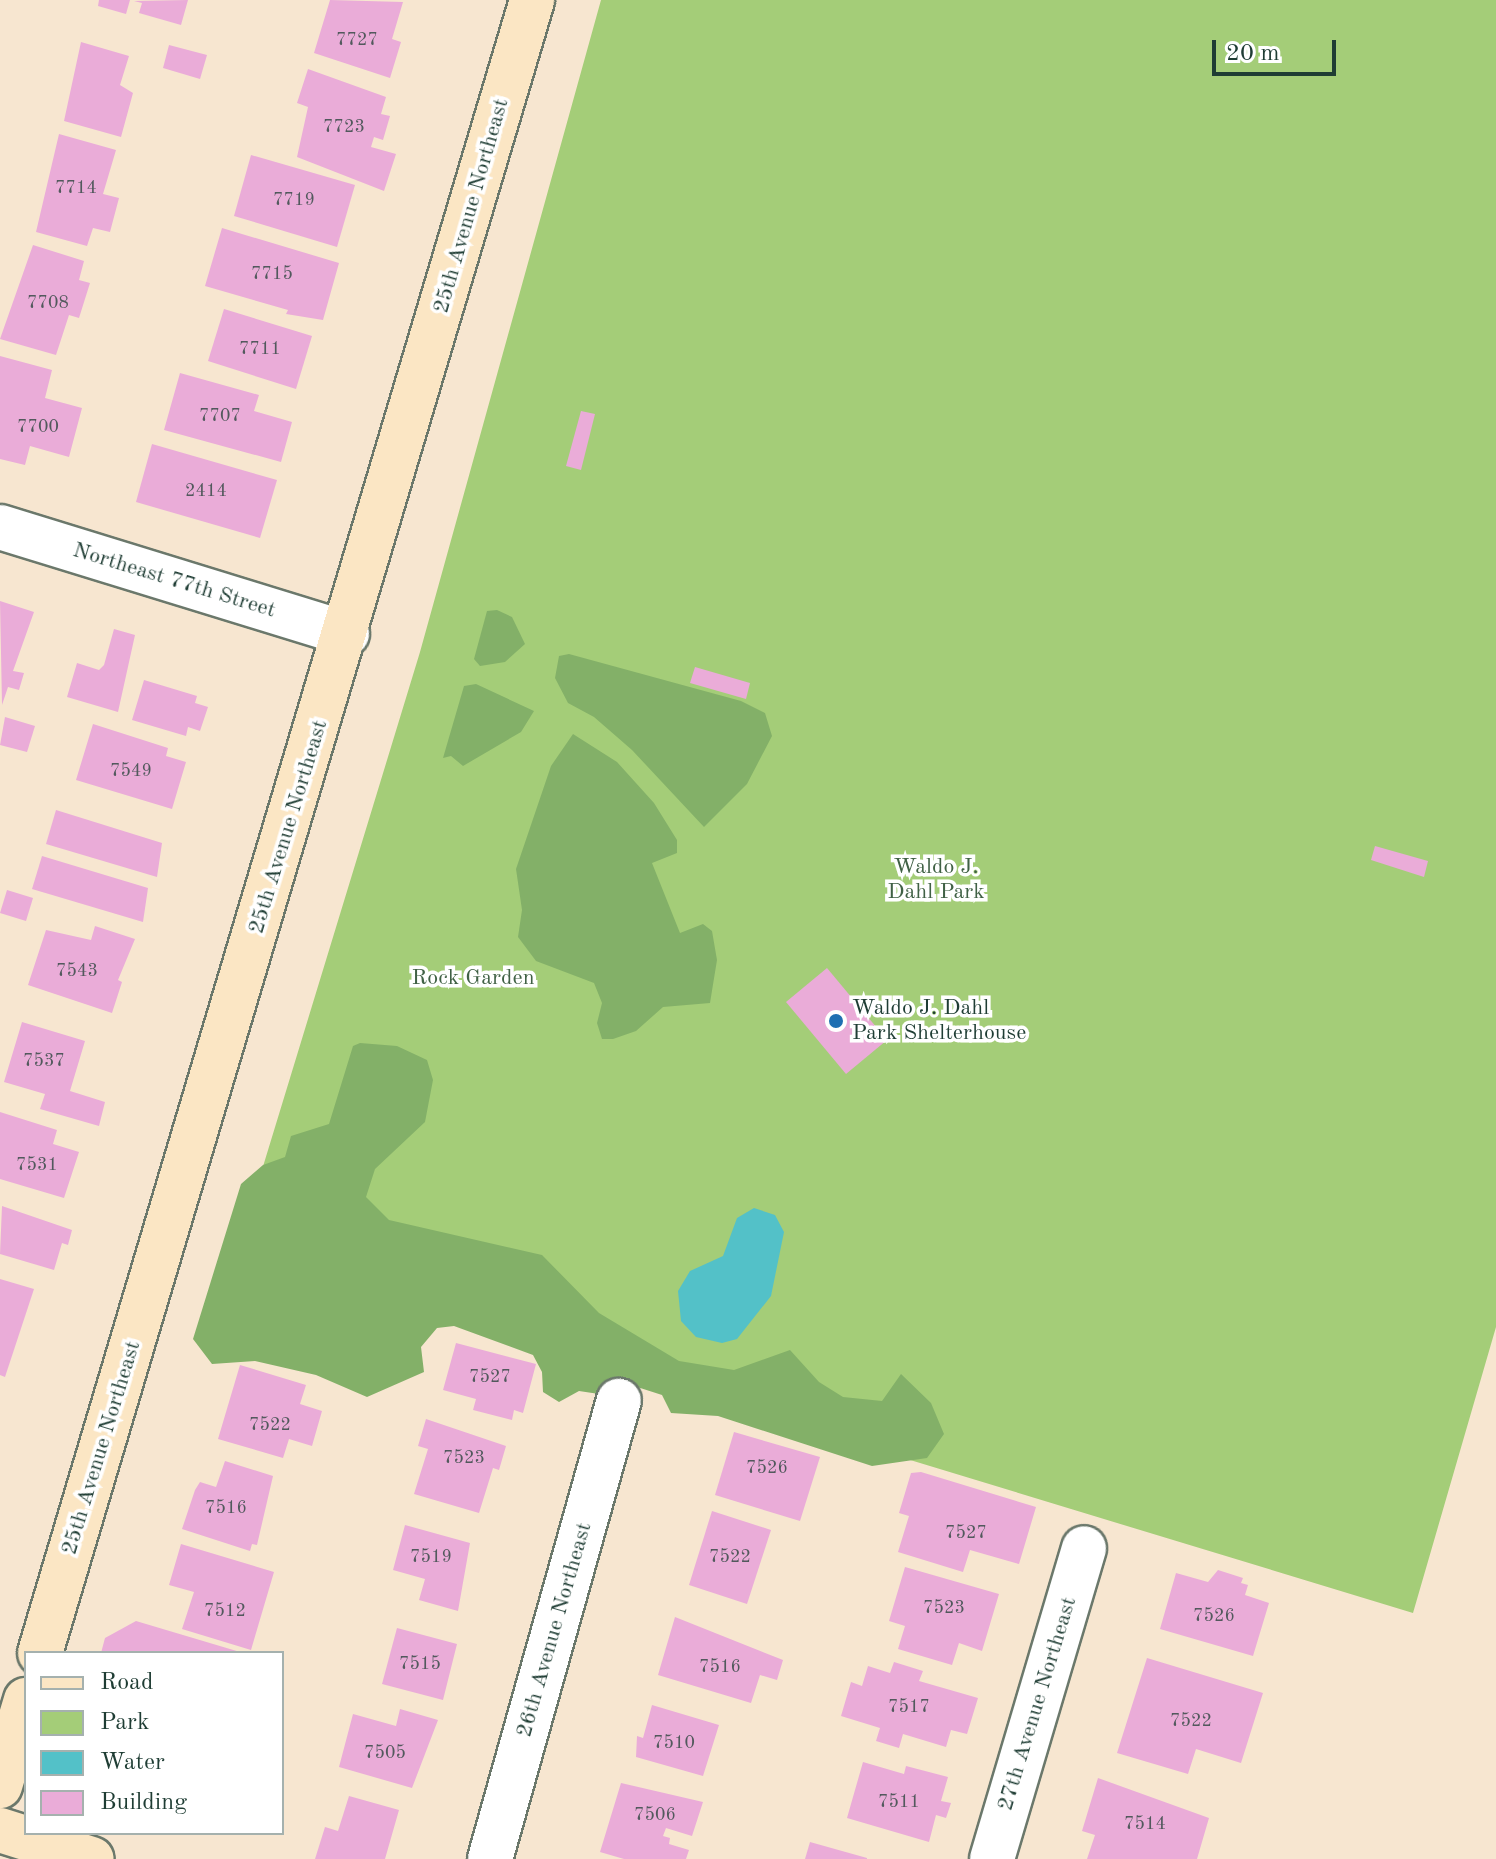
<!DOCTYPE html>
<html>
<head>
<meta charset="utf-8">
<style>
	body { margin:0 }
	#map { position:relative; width:1496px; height:1859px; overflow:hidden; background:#f7e6d0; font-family:"Old Standard TT",serif }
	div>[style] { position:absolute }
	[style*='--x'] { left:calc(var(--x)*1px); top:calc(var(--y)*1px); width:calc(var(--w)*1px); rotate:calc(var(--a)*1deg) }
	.green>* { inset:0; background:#a4cd78 }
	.forest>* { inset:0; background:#83b068 }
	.water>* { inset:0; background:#53c1c8 }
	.building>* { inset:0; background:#eaacd8 }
	.roads { filter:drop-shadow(2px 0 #6b786b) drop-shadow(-2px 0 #6b786b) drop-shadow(0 2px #6b786b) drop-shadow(0 -2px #6b786b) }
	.street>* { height:44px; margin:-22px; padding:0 22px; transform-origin:22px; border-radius:22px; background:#fff }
	.secondary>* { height:44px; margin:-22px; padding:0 22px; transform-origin:22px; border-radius:22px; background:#fbe6c4 }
	.dots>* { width:22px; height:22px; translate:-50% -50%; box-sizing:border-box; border:4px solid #fff; border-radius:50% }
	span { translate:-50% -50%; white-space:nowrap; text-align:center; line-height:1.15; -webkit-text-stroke:7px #fff; paint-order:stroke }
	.number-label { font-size:18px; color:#52595d }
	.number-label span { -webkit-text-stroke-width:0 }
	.street-label { font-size:22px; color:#1f3d34 }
	.park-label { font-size:22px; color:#406145 }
	.poi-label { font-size:22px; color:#1f3d34 }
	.left { translate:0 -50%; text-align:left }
	.legend { position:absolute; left:24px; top:1651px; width:260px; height:184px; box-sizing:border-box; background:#fff; border:2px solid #a5b1ae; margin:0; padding:10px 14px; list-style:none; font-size:24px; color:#1f3d34 }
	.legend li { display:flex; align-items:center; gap:16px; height:40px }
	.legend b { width:40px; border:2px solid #a5b1ae }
	.scale { position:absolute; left:1212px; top:40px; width:124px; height:36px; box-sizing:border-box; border:4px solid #1f3d34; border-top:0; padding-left:10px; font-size:24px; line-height:28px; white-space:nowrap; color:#1f3d34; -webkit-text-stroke:6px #fff; paint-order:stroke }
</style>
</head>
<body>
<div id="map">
	<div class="green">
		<div style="clip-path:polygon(601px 0,1496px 0,1496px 1327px,1413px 1613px,236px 1255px,420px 652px)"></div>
	</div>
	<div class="forest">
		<div style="clip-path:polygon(497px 610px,512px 617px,525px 644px,505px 662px,480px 666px,474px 659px,487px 611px)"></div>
		<div style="clip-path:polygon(569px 654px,741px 701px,765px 713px,772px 736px,747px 784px,704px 827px,632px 750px,594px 717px,568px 703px,555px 678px,559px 656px)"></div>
		<div style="clip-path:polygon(476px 684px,534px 711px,521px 732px,463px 766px,451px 756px,443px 758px,464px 686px)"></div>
		<div style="clip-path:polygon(573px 734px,617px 762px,654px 803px,677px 840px,677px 853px,652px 863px,680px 933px,703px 924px,712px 931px,717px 960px,710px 1003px,663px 1007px,636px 1031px,613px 1039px,602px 1039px,597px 1023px,602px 1003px,594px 983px,536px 961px,518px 937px,522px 910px,516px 869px,551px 766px)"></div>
		<div style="clip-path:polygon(360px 1043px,397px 1046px,427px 1060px,433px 1080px,425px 1122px,375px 1169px,366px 1197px,389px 1220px,542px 1255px,599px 1313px,679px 1361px,734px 1370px,790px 1350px,819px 1382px,843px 1397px,882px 1401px,901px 1374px,931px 1403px,944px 1434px,927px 1458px,872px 1466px,718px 1416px,671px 1413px,662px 1395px,631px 1385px,599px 1394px,579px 1391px,559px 1402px,543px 1392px,542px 1372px,533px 1355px,454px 1326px,437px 1328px,421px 1347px,424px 1372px,367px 1397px,316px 1375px,255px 1361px,212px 1364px,193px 1339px,241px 1184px,263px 1165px,285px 1157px,291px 1136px,329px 1124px,353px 1046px)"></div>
	</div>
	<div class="water">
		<div style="clip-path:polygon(754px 1208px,775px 1215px,784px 1232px,771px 1296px,737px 1339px,722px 1343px,696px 1337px,681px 1321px,678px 1291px,690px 1271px,723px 1256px,737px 1218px)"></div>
	</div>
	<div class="building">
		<div style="clip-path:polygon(99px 0,130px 0,126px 14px,98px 6px)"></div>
		<div style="clip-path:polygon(188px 0,181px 25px,139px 13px,142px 3px,134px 1px)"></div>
		<div style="clip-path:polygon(330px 0,403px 2px,392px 39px,401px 42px,390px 78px,314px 53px)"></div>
		<div style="clip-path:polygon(81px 42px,129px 56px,120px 85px,133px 93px,121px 137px,64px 121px)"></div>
		<div style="clip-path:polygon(169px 45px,207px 55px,200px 79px,163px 68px)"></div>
		<div style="clip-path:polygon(308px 69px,386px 97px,381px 114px,390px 116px,383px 140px,374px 137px,371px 147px,396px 154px,384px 191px,297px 157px,308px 107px,297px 103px)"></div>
		<div style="clip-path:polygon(59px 134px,116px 150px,103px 194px,119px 198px,110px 232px,93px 228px,87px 246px,36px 232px)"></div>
		<div style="clip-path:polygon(251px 155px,355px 185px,337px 247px,234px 216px)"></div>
		<div style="clip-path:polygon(222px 228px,339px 263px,323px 320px,286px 314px,288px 310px,205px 286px)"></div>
		<div style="clip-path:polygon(33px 245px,84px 261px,79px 280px,90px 283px,79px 318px,69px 315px,56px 355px,0 339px)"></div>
		<div style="clip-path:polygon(224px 309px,312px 336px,296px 389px,208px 361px)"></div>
		<div style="clip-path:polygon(0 356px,52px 370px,45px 398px,82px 408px,69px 457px,30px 446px,25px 465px,0 459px)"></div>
		<div style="clip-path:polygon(180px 373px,259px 395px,254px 411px,292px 422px,281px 462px,164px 430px)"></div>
		<div style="clip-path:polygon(581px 411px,595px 414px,581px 470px,566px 466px)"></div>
		<div style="clip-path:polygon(152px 444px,277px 480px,260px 538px,136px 502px)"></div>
		<div style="clip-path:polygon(0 601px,34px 612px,13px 671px,24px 673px,19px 690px,8px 687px,2px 705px)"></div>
		<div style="clip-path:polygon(114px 629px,135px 635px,118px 712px,67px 697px,77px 663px,99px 670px,104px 665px)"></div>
		<div style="clip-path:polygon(695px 667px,750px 683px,746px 699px,690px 683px)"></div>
		<div style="clip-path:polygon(144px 680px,197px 696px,195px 703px,208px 707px,200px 731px,188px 727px,186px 736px,132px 720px)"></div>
		<div style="clip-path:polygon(5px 717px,35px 726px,27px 752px,0 745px)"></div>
		<div style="clip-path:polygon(93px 724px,168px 748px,166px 756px,186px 762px,172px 809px,76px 780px)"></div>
		<div style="clip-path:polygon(56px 810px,162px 843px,157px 877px,46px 844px)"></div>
		<div style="clip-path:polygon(1375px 846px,1428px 861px,1424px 877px,1371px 860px)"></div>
		<div style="clip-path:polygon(42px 856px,148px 888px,143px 922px,32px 889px)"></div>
		<div style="clip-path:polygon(7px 890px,33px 898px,26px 921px,0 913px)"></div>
		<div style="clip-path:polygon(95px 926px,135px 939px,118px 980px,122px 982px,112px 1013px,28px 985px,46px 930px,91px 940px)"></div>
		<div style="clip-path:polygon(827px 968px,887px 1040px,846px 1074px,786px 1002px)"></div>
		<div style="clip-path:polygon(22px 1022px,85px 1041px,70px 1091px,105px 1102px,99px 1126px,40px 1109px,45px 1094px,4px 1082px)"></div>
		<div style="clip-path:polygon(0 1112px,57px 1130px,53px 1144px,79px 1152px,64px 1198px,0 1179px)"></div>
		<div style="clip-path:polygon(2px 1206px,72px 1230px,68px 1245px,62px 1243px,54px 1270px,0 1254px)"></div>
		<div style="clip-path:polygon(0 1279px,34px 1289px,5px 1377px,0 1375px)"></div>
		<div style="clip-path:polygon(456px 1343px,536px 1364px,523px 1413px,514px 1410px,512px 1420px,473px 1410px,476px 1399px,443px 1390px)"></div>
		<div style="clip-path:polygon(240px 1365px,306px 1385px,300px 1404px,322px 1411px,312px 1446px,289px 1439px,283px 1458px,218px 1439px)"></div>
		<div style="clip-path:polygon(426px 1419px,506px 1446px,499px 1470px,493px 1468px,479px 1513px,414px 1494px,428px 1449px,418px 1446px)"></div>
		<div style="clip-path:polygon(734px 1432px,820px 1457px,800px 1521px,715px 1495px)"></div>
		<div style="clip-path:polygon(225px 1461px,273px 1476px,257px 1545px,252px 1544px,250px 1551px,182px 1529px,195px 1490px,200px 1482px,216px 1487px)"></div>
		<div style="clip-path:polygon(921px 1472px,1036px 1507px,1019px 1564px,970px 1550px,963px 1572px,898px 1552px,909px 1516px,899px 1513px,911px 1473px)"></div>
		<div style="clip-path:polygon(712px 1511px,771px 1530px,747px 1604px,689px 1585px)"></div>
		<div style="clip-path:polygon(405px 1525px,470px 1543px,458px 1611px,419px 1600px,425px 1579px,393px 1570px)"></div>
		<div style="clip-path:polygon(181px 1544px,274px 1572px,251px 1650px,182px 1629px,194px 1592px,169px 1585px)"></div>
		<div style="clip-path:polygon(905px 1567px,999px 1594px,982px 1651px,959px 1643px,952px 1665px,898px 1649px,905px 1626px,889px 1621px)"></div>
		<div style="clip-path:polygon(1218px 1570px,1243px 1578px,1241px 1583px,1248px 1585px,1245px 1595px,1269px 1603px,1253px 1656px,1160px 1629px,1176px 1573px,1208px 1582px)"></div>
		<div style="clip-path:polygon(675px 1617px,783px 1660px,777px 1680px,760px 1675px,751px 1703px,658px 1675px)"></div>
		<div style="clip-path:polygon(136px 1621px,240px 1652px,240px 1653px,101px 1653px,105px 1638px)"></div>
		<div style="clip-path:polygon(397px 1628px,457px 1644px,443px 1700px,382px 1684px)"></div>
		<div style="clip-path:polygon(1147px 1658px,1263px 1693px,1241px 1763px,1196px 1749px,1188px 1774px,1117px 1753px)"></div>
		<div style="clip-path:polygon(894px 1662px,923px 1671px,919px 1681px,978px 1698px,967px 1734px,951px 1730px,946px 1747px,903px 1734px,899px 1748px,876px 1741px,880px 1728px,841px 1716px,851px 1682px,862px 1686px,868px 1666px,890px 1673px)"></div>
		<div style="clip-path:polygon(652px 1705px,719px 1725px,703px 1776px,636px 1757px,637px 1736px,643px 1738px)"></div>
		<div style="clip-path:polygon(400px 1709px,438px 1720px,412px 1788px,339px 1767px,353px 1714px,396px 1726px)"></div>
		<div style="clip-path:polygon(863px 1762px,904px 1774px,906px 1766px,948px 1777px,941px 1801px,951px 1803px,946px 1818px,936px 1815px,929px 1842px,847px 1818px)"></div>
		<div style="clip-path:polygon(1098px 1778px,1209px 1818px,1197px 1859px,1087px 1859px,1095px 1835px,1082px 1831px)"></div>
		<div style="clip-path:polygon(621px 1783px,703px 1802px,692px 1836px,666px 1828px,663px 1836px,670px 1838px,669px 1844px,689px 1850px,686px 1859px,624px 1859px,600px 1852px)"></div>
		<div style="clip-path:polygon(349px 1796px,399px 1810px,385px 1859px,315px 1859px,325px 1827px,338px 1831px)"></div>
		<div style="clip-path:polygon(810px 1842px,867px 1858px,867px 1859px,805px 1859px)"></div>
	</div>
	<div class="roads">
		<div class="street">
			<div style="--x:0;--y:527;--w:363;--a:17.1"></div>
			<div style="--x:490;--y:1859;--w:476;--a:-74.3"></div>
			<div style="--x:992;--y:1859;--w:324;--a:-73.5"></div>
		</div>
		<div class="secondary">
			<div style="--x:40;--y:1653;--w:1725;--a:-73.42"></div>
			<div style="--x:0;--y:1786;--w:90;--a:-73.2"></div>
			<div style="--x:0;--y:1830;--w:96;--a:17.5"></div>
		</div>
	</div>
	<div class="dots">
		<div style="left:836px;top:1021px;background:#1f6fb2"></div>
	</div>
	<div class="number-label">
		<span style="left:357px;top:40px">7727</span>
		<span style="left:344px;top:127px">7723</span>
		<span style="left:76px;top:188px">7714</span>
		<span style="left:294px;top:200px">7719</span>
		<span style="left:272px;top:274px">7715</span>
		<span style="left:48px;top:303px">7708</span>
		<span style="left:260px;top:349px">7711</span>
		<span style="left:220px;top:416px">7707</span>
		<span style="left:38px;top:427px">7700</span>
		<span style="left:206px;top:491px">2414</span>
		<span style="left:131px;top:771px">7549</span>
		<span style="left:77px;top:971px">7543</span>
		<span style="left:44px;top:1061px">7537</span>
		<span style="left:37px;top:1165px">7531</span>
		<span style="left:490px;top:1377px">7527</span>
		<span style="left:270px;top:1425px">7522</span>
		<span style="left:464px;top:1458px">7523</span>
		<span style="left:767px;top:1468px">7526</span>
		<span style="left:226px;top:1508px">7516</span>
		<span style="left:966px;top:1533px">7527</span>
		<span style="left:431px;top:1557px">7519</span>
		<span style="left:730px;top:1557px">7522</span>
		<span style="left:944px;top:1608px">7523</span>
		<span style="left:225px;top:1611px">7512</span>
		<span style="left:1214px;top:1616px">7526</span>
		<span style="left:420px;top:1664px">7515</span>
		<span style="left:720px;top:1667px">7516</span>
		<span style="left:909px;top:1707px">7517</span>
		<span style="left:1191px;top:1721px">7522</span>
		<span style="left:674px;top:1743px">7510</span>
		<span style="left:385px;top:1753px">7505</span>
		<span style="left:899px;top:1802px">7511</span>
		<span style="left:655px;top:1815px">7506</span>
		<span style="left:1145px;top:1824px">7514</span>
	</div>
	<div class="street-label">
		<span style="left:472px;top:206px;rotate:-74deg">25th Avenue Northeast</span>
		<span style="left:174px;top:581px;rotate:17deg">Northeast 77th Street</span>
		<span style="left:289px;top:827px;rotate:-73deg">25th Avenue Northeast</span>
		<span style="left:102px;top:1448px;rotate:-73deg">25th Avenue Northeast</span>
		<span style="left:555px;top:1630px;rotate:-74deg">26th Avenue Northeast</span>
		<span style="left:1038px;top:1704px;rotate:-73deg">27th Avenue Northeast</span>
	</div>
	<div class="park-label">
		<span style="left:936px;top:880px">Waldo J.<br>Dahl Park</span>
		<span style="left:473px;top:979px">Rock Garden</span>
	</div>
	<div class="poi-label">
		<span class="left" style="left:852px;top:1021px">Waldo J. Dahl<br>Park Shelterhouse</span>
	</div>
	<ul class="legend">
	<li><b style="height:10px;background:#fbe6c4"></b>Road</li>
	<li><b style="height:22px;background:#a4cd78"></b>Park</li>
	<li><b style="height:22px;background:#53c1c8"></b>Water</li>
	<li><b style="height:22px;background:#eaacd8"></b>Building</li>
	</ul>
	<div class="scale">20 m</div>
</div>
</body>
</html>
